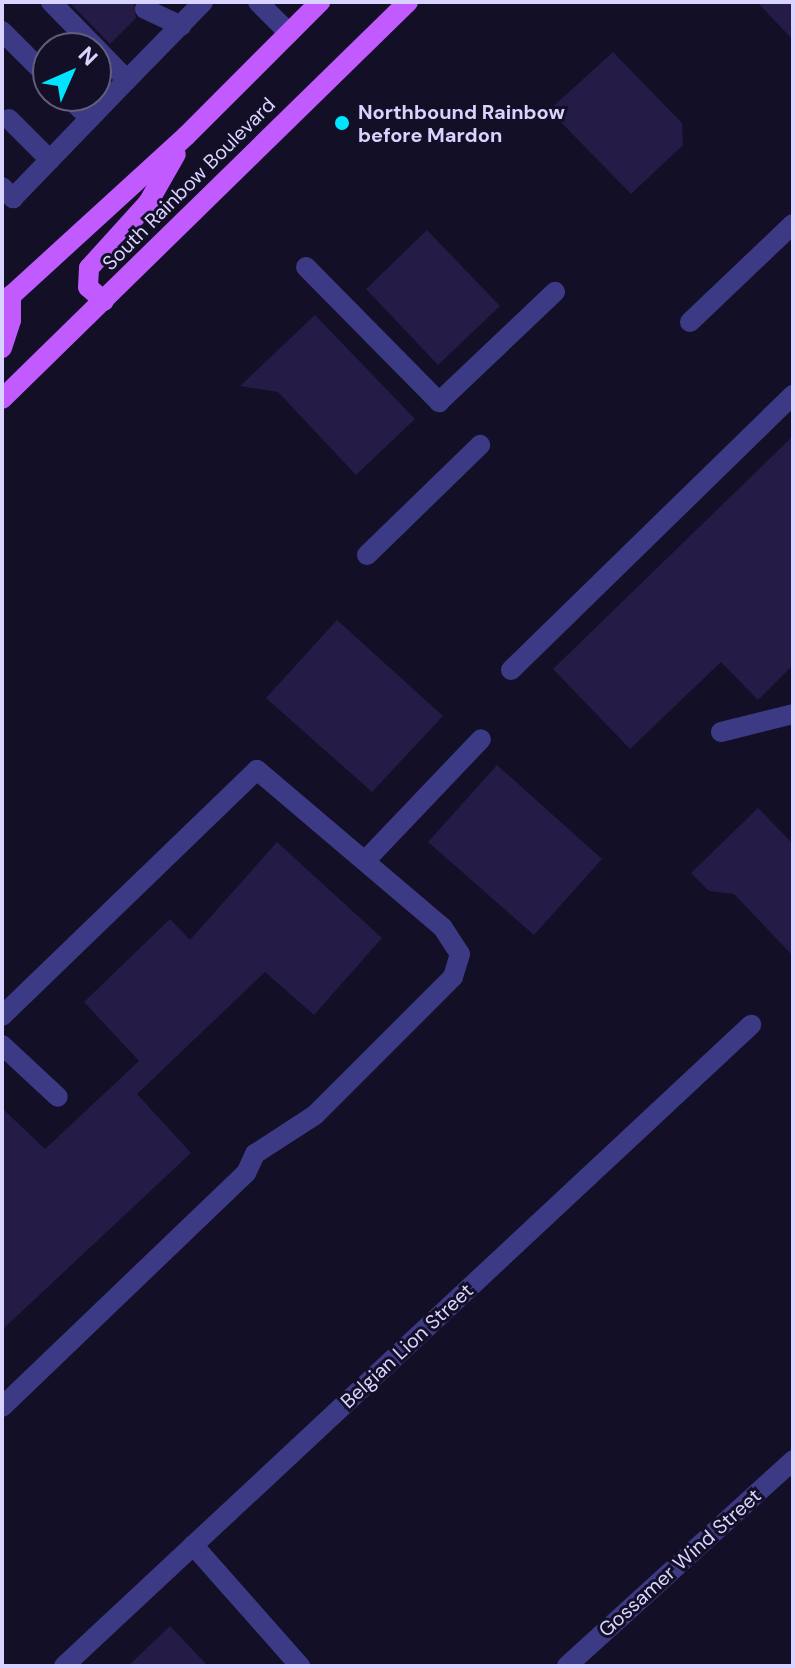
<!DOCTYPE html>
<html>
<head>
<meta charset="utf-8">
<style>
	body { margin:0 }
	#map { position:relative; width:795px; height:1668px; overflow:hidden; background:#130f26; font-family:"DM Sans",sans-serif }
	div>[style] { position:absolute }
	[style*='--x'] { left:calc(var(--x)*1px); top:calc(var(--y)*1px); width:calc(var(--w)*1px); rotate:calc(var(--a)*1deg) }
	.building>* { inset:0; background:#241b47 }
	.minor>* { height:20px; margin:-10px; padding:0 10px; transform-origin:10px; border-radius:10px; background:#3d3a85 }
	.major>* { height:20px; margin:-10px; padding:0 10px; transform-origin:10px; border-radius:10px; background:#c25bff }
	.dots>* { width:22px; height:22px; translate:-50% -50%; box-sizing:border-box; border:4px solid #130f26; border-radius:50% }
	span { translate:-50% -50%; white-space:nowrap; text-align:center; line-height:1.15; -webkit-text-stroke:6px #130f26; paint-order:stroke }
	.poi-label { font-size:20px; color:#d9d4ff; font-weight:700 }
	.left { translate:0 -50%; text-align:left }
	.street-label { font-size:20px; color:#d9d4ff }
	.frame { position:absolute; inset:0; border:4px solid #d9d4ff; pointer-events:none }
	.north { position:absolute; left:32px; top:32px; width:80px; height:80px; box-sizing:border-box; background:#130f26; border:2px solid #625e7d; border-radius:50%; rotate:45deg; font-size:22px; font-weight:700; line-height:32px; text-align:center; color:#d9d4ff }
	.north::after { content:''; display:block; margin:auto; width:28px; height:36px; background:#00e5ff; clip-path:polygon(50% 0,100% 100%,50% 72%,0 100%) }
</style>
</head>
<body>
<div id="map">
	<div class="building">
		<div style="clip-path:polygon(69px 2px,134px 2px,136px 18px,110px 44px)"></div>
		<div style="clip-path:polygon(757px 2px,793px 2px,793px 40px)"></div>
		<div style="clip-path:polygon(613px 52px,682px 123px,683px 145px,631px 194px,549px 110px)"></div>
		<div style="clip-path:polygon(427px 230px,500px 306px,438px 365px,366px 289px)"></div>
		<div style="clip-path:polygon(315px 315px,415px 419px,356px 475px,278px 392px,240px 386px)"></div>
		<div style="clip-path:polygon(793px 436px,793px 665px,758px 700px,721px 662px,630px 749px,553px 669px)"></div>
		<div style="clip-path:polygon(337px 620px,443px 716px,372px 792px,266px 698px)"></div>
		<div style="clip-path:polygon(497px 765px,602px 859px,534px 935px,428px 842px)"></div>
		<div style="clip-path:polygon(758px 808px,793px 844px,793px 956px,734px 894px,709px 891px,691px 873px)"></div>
		<div style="clip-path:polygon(277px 842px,382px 938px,314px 1015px,265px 972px,137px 1094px,191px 1153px,2px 1330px,2px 1108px,45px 1149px,139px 1061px,84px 1002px,170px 919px,190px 940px)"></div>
		<div style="clip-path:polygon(170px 1626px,208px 1666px,128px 1666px)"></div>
	</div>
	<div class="minor">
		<div style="--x:51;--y:2;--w:64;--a:45.6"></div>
		<div style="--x:258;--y:2;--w:44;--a:45"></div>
		<div style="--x:145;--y:9;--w:40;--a:25"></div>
		<div style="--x:2;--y:31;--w:65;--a:45"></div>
		<div style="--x:127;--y:80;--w:109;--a:-45.7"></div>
		<div style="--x:67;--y:96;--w:32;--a:44"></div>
		<div style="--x:9;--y:119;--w:58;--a:45"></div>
		<div style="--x:2;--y:187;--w:16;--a:45"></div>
		<div style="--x:13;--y:198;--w:164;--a:-46"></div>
		<div style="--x:127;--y:80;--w:45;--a:-134.1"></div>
		<div style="--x:306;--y:267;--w:190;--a:45.4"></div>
		<div style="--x:439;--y:402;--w:160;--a:-43.5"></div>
		<div style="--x:690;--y:322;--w:142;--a:-43.6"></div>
		<div style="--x:367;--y:555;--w:158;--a:-44.2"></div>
		<div style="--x:511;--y:670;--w:394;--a:-44.3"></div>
		<div style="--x:721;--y:732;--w:74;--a:-14"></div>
		<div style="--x:365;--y:861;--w:168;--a:-46.4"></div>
		<div style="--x:2;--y:1016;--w:354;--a:-44"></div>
		<div style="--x:257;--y:770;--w:244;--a:40.3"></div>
		<div style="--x:443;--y:928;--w:31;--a:57"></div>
		<div style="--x:460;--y:954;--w:24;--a:107"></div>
		<div style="--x:453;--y:977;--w:195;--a:135"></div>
		<div style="--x:315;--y:1115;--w:72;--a:147"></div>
		<div style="--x:255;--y:1154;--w:21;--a:115"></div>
		<div style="--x:246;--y:1173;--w:338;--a:136.2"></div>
		<div style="--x:2;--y:1045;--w:76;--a:42.9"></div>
		<div style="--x:193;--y:1545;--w:162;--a:48.5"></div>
		<div style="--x:64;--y:1666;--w:940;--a:-43.02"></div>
		<div style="--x:567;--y:1666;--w:306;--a:-42.3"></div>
	</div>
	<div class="major">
		<div style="--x:104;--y:301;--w:21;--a:-139"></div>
		<div style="--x:88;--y:287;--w:19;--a:-87"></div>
		<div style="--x:89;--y:268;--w:88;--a:-47.8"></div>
		<div style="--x:148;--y:203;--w:56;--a:-60.3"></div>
		<div style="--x:2;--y:304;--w:249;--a:-42.4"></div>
		<div style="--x:186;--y:136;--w:190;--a:-45"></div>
		<div style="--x:2;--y:348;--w:29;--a:-72"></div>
		<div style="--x:11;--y:320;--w:25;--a:-90"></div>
		<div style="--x:2;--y:399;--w:568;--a:-44.36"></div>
	</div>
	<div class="dots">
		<div style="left:342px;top:123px;background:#00e5ff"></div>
	</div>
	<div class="poi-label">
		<span class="left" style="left:358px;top:124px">Northbound Rainbow<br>before Mardon</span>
	</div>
	<div class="street-label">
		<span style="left:189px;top:184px;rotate:-45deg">South Rainbow Boulevard</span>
		<span style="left:407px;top:1346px;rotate:-43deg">Belgian Lion Street</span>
		<span style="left:680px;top:1563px;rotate:-42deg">Gossamer Wind Street</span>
	</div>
	<div class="frame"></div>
	<div class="north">N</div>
</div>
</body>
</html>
